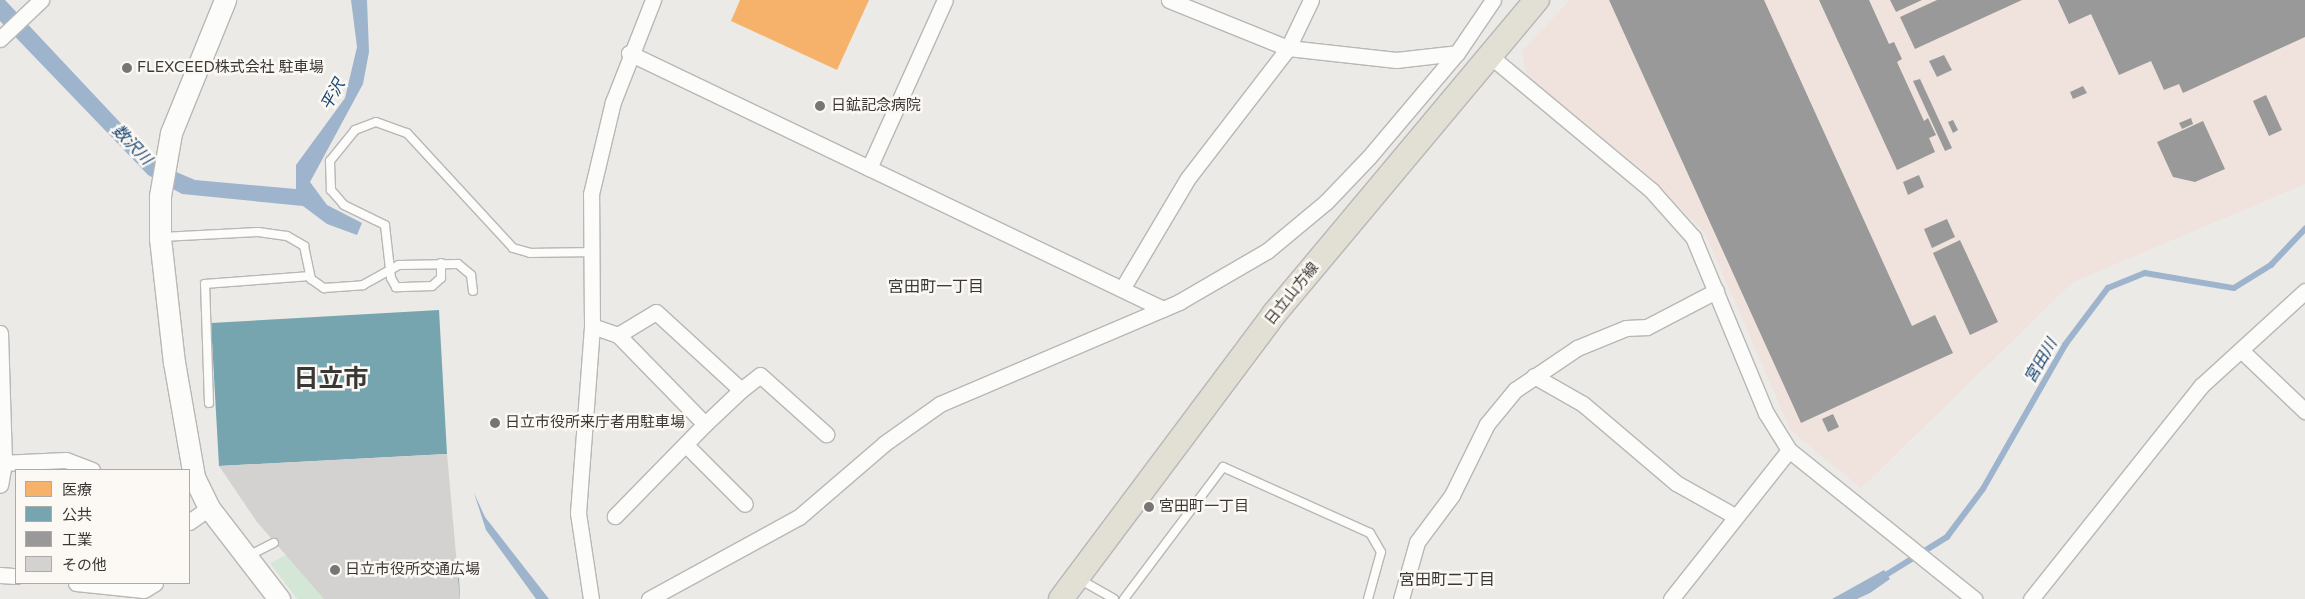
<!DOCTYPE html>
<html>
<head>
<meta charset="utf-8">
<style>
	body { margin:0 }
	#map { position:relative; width:2305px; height:599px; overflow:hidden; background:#eceae7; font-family:"Varela Round","Noto Sans JP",sans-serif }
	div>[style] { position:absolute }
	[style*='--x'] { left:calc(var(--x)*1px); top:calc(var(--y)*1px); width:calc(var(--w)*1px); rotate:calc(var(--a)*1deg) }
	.industrial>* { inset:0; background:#f0e2dc }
	.green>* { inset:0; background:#d4e7d6 }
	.water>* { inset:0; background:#9eb4cd }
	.health>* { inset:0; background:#f6b26b }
	.public>* { inset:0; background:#76a5af }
	.industry>* { inset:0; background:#999 }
	.stream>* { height:5.5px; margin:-2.75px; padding:0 2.75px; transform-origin:2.75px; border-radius:2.75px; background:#9eb4cd }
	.building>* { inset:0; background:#d4d2d0 }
	.roads { filter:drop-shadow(1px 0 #b9b7b6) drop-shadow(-1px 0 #b9b7b6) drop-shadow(0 1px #b9b7b6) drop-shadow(0 -1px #b9b7b6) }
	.lane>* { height:8px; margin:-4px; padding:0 4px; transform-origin:4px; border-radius:4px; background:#fcfcfb }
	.street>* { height:15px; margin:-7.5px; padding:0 7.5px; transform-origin:7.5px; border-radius:7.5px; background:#fcfcfb }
	.secondary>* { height:21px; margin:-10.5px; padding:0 10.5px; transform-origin:10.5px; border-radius:10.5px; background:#fcfcfb }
	.primary>* { height:24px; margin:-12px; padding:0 12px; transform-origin:12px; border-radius:12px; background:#e2dfd5 }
	.dots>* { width:14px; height:14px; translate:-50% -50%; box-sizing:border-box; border:2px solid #fcf8f3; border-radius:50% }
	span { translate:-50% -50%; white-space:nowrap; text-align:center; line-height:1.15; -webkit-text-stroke:5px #fcf8f3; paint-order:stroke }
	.poi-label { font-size:15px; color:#393836 }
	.left { translate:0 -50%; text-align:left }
	.street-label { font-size:15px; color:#393836 }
	.water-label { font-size:16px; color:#184777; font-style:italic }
	.neighbourhood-label { font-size:16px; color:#393836 }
	.town-label { font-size:25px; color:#393836; font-weight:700 }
	.legend { position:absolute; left:15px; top:469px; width:175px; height:115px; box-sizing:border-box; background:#fcf8f3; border:1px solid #aeaba7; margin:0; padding:6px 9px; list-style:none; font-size:15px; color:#393836 }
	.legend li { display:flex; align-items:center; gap:10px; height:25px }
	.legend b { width:25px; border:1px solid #aeaba7 }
</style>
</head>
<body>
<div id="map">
	<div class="industrial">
		<div style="clip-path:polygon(1570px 0,2305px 0,2305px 184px,2073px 282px,1861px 488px,1791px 431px,1705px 233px,1653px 179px,1526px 75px,1522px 51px)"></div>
	</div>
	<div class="green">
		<div style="clip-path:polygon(288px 554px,325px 599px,297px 599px,270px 563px)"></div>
	</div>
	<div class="water">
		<div style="clip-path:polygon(0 0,5px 0,160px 165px,195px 180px,296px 189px,296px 165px,345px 98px,357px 47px,351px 0,367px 0,369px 52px,363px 84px,310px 182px,327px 205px,362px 223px,357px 235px,327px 224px,303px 206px,182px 194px,148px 175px,0 21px)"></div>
		<div style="clip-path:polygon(474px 493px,485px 517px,549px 599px,536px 599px,486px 530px)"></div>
		<div style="clip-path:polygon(1884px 570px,1890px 579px,1870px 593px,1857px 599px,1832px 599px)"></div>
	</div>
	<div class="health">
		<div style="clip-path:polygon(740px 0,869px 0,837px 70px,731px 21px)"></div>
	</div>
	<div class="public">
		<div style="clip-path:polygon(439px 310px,447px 454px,219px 466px,211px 323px)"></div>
		<div style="clip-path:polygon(459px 578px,460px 599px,398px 599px,397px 580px)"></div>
	</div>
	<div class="industry">
		<div style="clip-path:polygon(1609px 0,1764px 0,1912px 326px,1935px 315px,1953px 353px,1801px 423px)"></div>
		<div style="clip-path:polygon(1819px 0,1869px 0,1889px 44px,1894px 42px,1902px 59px,1897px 62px,1924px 121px,1928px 118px,1936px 135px,1929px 138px,1935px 152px,1897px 170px)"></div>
		<div style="clip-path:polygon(1890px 0,1922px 0,1896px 12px)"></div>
		<div style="clip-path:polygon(1937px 0,2022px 0,1915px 49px,1900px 17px)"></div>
		<div style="clip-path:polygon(2058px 0,2305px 0,2305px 37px,2183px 93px,2179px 84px,2164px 90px,2151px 61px,2119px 75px,2091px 14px,2069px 24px)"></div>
		<div style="clip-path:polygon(1944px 55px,1952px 70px,1937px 77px,1929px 61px)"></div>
		<div style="clip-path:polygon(1920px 79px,1952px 148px,1945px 151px,1913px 81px)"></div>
		<div style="clip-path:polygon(2083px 86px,2087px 93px,2073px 99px,2070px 92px)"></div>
		<div style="clip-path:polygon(2266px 95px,2282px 130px,2269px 136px,2253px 101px)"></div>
		<div style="clip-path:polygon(2191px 118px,2193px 124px,2182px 129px,2179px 123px)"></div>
		<div style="clip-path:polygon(1953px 120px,1958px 130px,1953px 133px,1948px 122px)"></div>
		<div style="clip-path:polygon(2203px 121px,2225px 169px,2195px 182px,2173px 177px,2157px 142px)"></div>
		<div style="clip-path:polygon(1919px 175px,1924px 187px,1908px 195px,1903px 182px)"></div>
		<div style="clip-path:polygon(1947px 219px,1955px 237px,1932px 248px,1924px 229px)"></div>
		<div style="clip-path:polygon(1960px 240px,1998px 322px,1970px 335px,1933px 253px)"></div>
		<div style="clip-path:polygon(1833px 414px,1839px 427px,1828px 432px,1822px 419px)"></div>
	</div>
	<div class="stream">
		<div style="--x:1881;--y:578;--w:78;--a:-31.8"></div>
		<div style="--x:1947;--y:537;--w:60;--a:-53.1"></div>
		<div style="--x:1983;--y:489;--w:166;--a:-60.3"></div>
		<div style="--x:2065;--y:345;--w:71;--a:-53"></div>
		<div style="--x:2108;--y:288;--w:40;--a:-22"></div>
		<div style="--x:2145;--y:273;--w:90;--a:9.6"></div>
		<div style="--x:2234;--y:288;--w:44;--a:-31.9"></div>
		<div style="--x:2271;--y:265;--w:50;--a:-46.6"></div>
	</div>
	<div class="building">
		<div style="clip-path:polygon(447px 454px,460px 599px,324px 599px,257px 522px,219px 466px)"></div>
	</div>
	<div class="roads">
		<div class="lane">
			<div style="--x:162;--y:237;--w:96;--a:-3"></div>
			<div style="--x:258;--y:232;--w:29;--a:8"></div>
			<div style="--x:287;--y:236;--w:20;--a:30"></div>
			<div style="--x:304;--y:246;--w:34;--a:78"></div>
			<div style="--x:311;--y:279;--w:16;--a:35"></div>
			<div style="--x:324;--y:288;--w:39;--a:-4"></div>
			<div style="--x:363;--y:285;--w:41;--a:-29.1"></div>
			<div style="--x:399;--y:265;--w:59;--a:-1"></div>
			<div style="--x:458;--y:264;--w:17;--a:40"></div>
			<div style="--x:471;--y:275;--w:16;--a:83"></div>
			<div style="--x:441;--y:263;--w:15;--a:90"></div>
			<div style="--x:441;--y:278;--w:12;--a:138"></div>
			<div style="--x:432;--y:286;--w:36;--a:178"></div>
			<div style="--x:396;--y:287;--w:10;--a:-119"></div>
			<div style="--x:391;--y:278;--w:53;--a:-96.5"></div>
			<div style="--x:385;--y:225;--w:46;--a:-154"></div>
			<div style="--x:344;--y:205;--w:20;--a:-131"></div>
			<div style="--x:331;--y:190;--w:29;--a:-92"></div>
			<div style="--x:330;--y:161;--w:40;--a:-51"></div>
			<div style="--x:355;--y:130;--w:22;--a:-21"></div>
			<div style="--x:376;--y:122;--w:33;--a:20"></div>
			<div style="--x:407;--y:133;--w:156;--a:47.3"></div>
			<div style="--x:513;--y:248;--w:18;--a:16"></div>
			<div style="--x:530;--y:253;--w:63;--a:-0.9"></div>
			<div style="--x:209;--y:403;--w:119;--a:-91.9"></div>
			<div style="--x:205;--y:284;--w:105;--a:-4.4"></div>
			<div style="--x:248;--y:556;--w:29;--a:-27"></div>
			<div style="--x:1079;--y:579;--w:40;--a:29.7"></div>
			<div style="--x:1124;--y:599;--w:165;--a:-53.1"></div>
			<div style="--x:1223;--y:467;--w:161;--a:24.2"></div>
			<div style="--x:1370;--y:533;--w:22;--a:60"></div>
			<div style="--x:1381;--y:552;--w:49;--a:105.5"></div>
		</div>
		<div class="street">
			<div style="--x:1169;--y:0;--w:128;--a:22"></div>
			<div style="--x:1288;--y:48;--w:109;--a:6.3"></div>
			<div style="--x:1396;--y:60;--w:61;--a:-6.5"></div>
			<div style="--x:0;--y:39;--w:57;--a:-43.6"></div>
			<div style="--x:629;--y:53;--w:592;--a:25.61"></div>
			<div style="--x:1489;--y:55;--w:212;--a:39.8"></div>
			<div style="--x:1652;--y:191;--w:62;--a:48.3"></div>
			<div style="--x:1693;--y:237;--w:191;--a:67.5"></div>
			<div style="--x:1766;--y:413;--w:44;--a:58.1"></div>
			<div style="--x:1789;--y:450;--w:238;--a:38.8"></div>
			<div style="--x:869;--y:168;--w:184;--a:-65.7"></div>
			<div style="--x:1122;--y:289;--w:129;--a:-59.3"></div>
			<div style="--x:1188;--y:178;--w:164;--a:-52.4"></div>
			<div style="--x:1288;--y:48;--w:53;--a:-64.4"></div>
			<div style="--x:592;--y:326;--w:28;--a:19"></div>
			<div style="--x:618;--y:335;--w:124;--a:45.7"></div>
			<div style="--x:705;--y:424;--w:129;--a:134.4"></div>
			<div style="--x:0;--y:333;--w:130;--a:88.2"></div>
			<div style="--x:4;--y:463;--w:22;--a:100"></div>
			<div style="--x:618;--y:335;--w:44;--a:-31.2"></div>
			<div style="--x:656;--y:312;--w:115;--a:42.5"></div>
			<div style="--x:741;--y:390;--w:50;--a:136.6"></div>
			<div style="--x:2243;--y:352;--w:86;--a:43.6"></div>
			<div style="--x:1534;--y:376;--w:56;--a:29.7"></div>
			<div style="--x:1583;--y:404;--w:122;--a:40.3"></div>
			<div style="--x:1676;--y:483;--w:65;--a:29.3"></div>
			<div style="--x:741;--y:390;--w:24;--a:-38"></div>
			<div style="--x:760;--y:375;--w:89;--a:41.8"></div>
			<div style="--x:686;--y:445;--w:83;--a:45"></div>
			<div style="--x:0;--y:463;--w:66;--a:-2.6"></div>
			<div style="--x:66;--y:460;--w:28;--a:21"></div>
			<div style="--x:189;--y:522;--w:24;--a:-35"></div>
			<div style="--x:0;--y:575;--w:16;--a:4"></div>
			<div style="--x:76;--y:583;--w:68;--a:5.9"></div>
			<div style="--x:144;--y:590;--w:13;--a:-32"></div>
			<div style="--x:591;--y:599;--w:87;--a:-98.6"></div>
			<div style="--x:578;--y:513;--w:188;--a:-85.7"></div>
			<div style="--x:592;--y:326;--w:132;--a:-90.4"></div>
			<div style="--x:591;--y:194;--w:95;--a:-76.6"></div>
			<div style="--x:613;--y:102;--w:110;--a:-68.6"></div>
			<div style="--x:649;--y:599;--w:171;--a:-28.7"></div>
			<div style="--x:799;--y:517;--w:113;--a:-40.7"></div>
			<div style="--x:885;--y:443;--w:67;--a:-35.3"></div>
			<div style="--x:940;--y:404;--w:260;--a:-23.1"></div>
			<div style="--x:1179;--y:302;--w:102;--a:-30.1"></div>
			<div style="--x:1267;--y:251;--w:77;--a:-39.7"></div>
			<div style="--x:1326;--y:202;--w:62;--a:-46.3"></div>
			<div style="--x:1369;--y:157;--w:136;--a:-49.8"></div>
			<div style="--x:1457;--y:53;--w:64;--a:-55.8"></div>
			<div style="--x:1401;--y:599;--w:59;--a:-74.3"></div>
			<div style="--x:1417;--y:542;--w:59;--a:-53.3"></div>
			<div style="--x:1452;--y:495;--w:79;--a:-63.8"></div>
			<div style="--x:1487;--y:424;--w:44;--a:-50.5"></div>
			<div style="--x:1515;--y:390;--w:75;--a:-34.1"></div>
			<div style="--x:1577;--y:348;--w:53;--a:-22.2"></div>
			<div style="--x:1626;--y:328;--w:21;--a:-3"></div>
			<div style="--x:1647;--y:327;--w:78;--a:-27.6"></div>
			<div style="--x:1671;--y:599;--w:190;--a:-51.6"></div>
			<div style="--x:2031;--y:599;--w:273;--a:-51.4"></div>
			<div style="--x:2201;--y:386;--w:141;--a:-42.4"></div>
		</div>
		<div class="secondary">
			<div style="--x:225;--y:0;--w:144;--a:112.1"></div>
			<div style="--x:171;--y:133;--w:64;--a:99.9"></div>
			<div style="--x:160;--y:196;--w:42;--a:90"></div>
			<div style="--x:160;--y:238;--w:125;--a:83.6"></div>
			<div style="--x:174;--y:362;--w:117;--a:80.1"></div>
			<div style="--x:194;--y:477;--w:34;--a:64"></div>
			<div style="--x:209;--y:508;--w:115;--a:52.4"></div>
		</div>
		<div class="primary">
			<div style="--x:1061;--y:599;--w:356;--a:-53.2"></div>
			<div style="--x:1274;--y:314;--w:410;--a:-50.1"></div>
		</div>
	</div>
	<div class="dots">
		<div style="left:127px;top:68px;background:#787674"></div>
		<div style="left:820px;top:106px;background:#787674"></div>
		<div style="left:495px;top:423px;background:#787674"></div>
		<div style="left:1149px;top:507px;background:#787674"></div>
		<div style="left:335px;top:570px;background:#787674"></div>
	</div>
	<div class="poi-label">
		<span class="left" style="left:137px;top:68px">FLEXCEED株式会社 駐車場</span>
		<span class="left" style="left:831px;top:106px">日鉱記念病院</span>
		<span class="left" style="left:505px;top:423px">日立市役所来庁者用駐車場</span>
		<span class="left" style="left:1159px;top:507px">宮田町一丁目</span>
		<span class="left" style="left:345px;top:570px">日立市役所交通広場</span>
	</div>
	<div class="street-label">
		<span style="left:1292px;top:294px;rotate:-51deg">日立山方線</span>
	</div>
	<div class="water-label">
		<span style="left:333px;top:95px;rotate:-61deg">平沢</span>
		<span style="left:132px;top:145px;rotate:46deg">数沢川</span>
		<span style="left:2041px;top:361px;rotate:-60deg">宮田川</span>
	</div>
	<div class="neighbourhood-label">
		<span style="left:936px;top:287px">宮田町一丁目</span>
		<span style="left:1447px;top:580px">宮田町二丁目</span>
	</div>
	<div class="town-label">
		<span style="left:331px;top:379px">日立市</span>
	</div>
	<ul class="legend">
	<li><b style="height:14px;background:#f6b26b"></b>医療</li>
	<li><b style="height:14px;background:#76a5af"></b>公共</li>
	<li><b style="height:14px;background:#999"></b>工業</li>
	<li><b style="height:14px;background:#d4d2d0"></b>その他</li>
	</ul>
</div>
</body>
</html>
